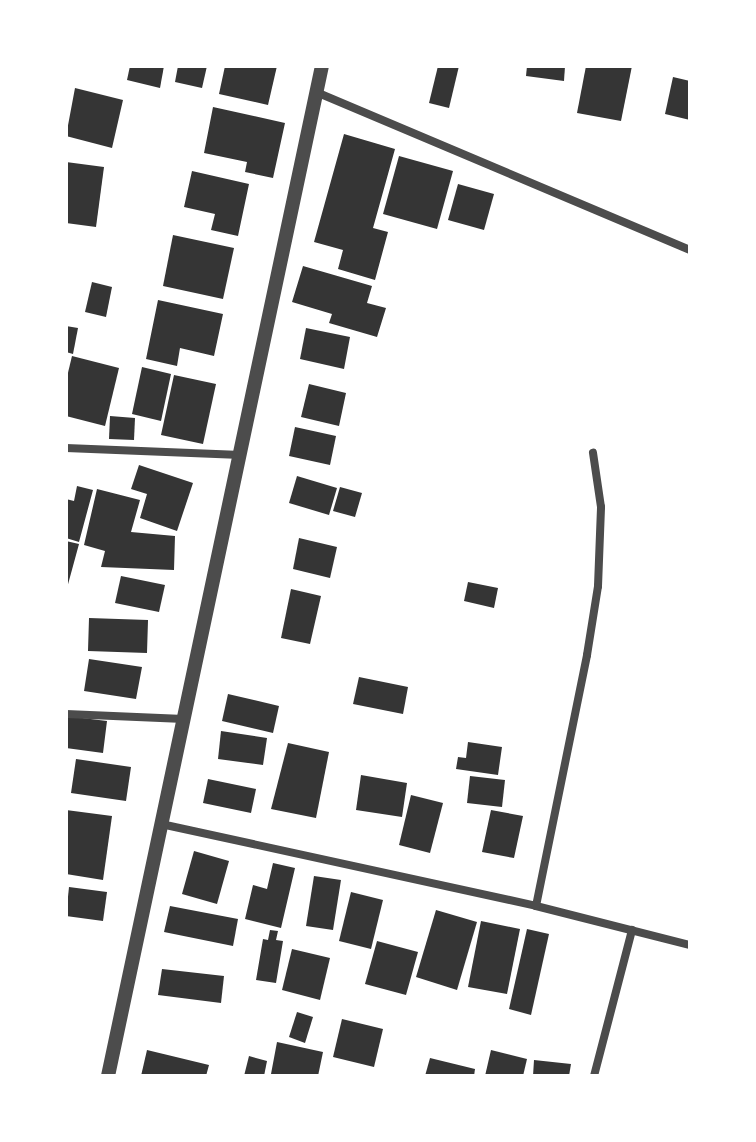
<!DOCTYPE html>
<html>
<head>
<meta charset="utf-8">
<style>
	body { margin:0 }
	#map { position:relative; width:756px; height:1142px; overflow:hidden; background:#fff; font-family:"PT Sans Narrow",sans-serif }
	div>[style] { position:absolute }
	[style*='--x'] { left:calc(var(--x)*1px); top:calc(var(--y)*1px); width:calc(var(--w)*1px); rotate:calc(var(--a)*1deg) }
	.building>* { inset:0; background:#353535 }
	.minor>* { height:8px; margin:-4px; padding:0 4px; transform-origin:4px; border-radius:4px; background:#4c4c4c }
	.tertiary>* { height:14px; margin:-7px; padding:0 7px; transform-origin:7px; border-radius:7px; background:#4c4c4c }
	span { translate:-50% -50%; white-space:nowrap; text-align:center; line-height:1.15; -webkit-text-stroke:7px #fff; paint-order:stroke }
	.frame { position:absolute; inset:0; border:68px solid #fff; pointer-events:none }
</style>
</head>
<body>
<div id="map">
	<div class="building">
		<div style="clip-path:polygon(130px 66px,164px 66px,160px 88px,127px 80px)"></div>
		<div style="clip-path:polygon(178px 66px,207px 66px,202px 88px,175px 82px)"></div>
		<div style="clip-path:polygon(225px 66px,277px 66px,268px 105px,219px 94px)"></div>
		<div style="clip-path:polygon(438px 66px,459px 66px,449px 108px,429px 103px)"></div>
		<div style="clip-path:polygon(527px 66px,565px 66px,564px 81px,526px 76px)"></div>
		<div style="clip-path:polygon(586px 66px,632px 66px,621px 121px,577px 113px)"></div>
		<div style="clip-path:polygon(673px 77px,690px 81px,690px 120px,665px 114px)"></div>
		<div style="clip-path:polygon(75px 88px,123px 100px,112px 148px,66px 136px)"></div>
		<div style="clip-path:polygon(213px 107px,285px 123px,273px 178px,245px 172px,247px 162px,204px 153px)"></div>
		<div style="clip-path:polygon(344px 134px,395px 149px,373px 228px,388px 232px,375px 280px,338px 269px,343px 250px,314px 242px)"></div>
		<div style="clip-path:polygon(399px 156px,453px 171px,437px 229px,383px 214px)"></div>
		<div style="clip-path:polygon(66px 162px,104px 167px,96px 227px,66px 223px)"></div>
		<div style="clip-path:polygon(192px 171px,249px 184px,238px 236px,211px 230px,215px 214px,184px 207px)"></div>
		<div style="clip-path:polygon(458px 184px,494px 194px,484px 230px,448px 220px)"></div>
		<div style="clip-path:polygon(173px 235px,234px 248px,223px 299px,163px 286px)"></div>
		<div style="clip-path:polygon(303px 266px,372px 286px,367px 303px,386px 308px,377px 337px,329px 323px,332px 314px,292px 302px)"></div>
		<div style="clip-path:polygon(92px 282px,112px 287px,106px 317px,85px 312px)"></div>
		<div style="clip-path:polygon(158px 300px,223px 314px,214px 356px,180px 348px,177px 366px,146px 359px)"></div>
		<div style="clip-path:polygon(66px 326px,78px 328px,73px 354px,66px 352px)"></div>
		<div style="clip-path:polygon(306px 328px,350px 337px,344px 369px,300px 359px)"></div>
		<div style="clip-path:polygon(72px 356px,119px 368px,105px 426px,66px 416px,66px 381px)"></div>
		<div style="clip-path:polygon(142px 367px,171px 374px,161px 421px,132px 414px)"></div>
		<div style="clip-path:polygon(174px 375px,216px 384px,203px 444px,161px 435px)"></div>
		<div style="clip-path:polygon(309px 384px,346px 393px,339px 426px,301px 417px)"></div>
		<div style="clip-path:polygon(110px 416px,135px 418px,134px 440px,109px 439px)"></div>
		<div style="clip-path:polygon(295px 427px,336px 436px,330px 465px,289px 456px)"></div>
		<div style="clip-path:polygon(139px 465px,193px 483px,177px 531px,140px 518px,147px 494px,131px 489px)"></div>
		<div style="clip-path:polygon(297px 476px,337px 488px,329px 515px,289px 503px)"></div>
		<div style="clip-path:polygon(77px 486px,93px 490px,79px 542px,66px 538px,66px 499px,74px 501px)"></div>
		<div style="clip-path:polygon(340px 487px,362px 493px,355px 517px,333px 511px)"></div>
		<div style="clip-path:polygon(97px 489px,140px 500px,131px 532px,175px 536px,174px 570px,101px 567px,105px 551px,84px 545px)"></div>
		<div style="clip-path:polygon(299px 538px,337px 547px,330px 578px,293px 569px)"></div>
		<div style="clip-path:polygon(66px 541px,79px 544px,67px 588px,66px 588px)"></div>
		<div style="clip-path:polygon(121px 576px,165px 585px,159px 612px,115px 603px)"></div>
		<div style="clip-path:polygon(468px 582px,498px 588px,494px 608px,464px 601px)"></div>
		<div style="clip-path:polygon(291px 589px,321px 596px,310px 644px,281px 638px)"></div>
		<div style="clip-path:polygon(89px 618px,148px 620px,147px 653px,88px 651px)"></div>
		<div style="clip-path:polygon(89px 659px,142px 667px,136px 699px,84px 691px)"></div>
		<div style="clip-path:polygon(359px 677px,408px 687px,403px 714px,353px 704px)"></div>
		<div style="clip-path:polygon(228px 694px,279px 706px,273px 733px,222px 721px)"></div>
		<div style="clip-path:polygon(66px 716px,107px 721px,103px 753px,66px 748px)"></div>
		<div style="clip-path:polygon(221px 731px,267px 738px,263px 765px,218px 759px)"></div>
		<div style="clip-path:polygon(468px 742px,502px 747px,498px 775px,456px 769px,458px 757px,466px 758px)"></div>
		<div style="clip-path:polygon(288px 743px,329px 752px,316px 818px,271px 809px)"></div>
		<div style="clip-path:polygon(76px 759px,131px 767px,126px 801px,71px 793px)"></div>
		<div style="clip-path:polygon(361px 775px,407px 783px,402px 817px,356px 810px)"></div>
		<div style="clip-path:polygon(470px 776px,505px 780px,502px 807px,467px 803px)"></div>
		<div style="clip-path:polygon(208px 779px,256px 789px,251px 813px,203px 803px)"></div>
		<div style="clip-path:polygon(411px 795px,443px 803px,430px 853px,399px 845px)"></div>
		<div style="clip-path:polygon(66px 810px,112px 816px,103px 880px,66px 874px)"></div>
		<div style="clip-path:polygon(491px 810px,523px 816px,514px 858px,482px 852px)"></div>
		<div style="clip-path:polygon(194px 851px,229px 861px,217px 904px,182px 894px)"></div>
		<div style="clip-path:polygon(273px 863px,295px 868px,281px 928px,245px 919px,253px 885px,267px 889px)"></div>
		<div style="clip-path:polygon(314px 876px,341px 880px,333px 930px,306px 926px)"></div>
		<div style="clip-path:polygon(69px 887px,107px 892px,103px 921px,66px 916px)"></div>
		<div style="clip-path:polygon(351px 892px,383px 900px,371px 949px,339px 941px)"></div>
		<div style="clip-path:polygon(170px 906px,238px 919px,233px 946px,164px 932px)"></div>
		<div style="clip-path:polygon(436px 910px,477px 922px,457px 990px,416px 977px)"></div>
		<div style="clip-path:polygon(481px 921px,520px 929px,507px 994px,468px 987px)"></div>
		<div style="clip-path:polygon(527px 929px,549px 934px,531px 1015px,509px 1009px)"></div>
		<div style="clip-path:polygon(270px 930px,278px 931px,276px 940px,283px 941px,276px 983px,256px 980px,263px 939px,268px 940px)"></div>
		<div style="clip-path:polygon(377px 941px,418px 952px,406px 995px,365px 984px)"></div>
		<div style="clip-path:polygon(292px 949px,330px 958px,320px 1000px,282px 990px)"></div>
		<div style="clip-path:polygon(162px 969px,224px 976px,221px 1003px,158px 995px)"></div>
		<div style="clip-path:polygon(297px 1012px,313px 1017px,305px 1043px,289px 1037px)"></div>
		<div style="clip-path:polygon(342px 1019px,383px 1029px,374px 1067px,333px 1057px)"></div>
		<div style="clip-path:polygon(277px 1042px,323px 1052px,318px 1076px,271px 1074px)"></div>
		<div style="clip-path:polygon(147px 1050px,209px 1065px,206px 1076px,141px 1076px)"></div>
		<div style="clip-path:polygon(491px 1050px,527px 1059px,523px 1076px,485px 1076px)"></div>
		<div style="clip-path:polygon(249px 1056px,267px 1061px,264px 1076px,244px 1076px)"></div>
		<div style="clip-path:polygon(430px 1058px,475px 1069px,474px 1076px,425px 1076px)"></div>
		<div style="clip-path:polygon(534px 1060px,571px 1064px,569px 1076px,533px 1076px)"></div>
	</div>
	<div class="minor">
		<div style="--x:316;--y:92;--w:406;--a:22.9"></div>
		<div style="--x:66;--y:448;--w:175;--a:2.3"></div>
		<div style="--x:66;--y:714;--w:118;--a:2.4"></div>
		<div style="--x:161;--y:824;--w:384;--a:12.3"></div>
		<div style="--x:536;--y:906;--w:159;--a:14.2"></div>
		<div style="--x:536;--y:906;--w:256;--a:-78.5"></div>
		<div style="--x:587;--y:655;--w:70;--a:-80.9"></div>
		<div style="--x:598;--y:586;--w:79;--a:-87.8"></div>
		<div style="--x:601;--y:507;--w:55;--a:-98.4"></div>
		<div style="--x:594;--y:1076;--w:151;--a:-75.4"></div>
	</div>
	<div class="tertiary">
		<div style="--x:108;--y:1076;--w:1032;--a:-78.04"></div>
	</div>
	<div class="frame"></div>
</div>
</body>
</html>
